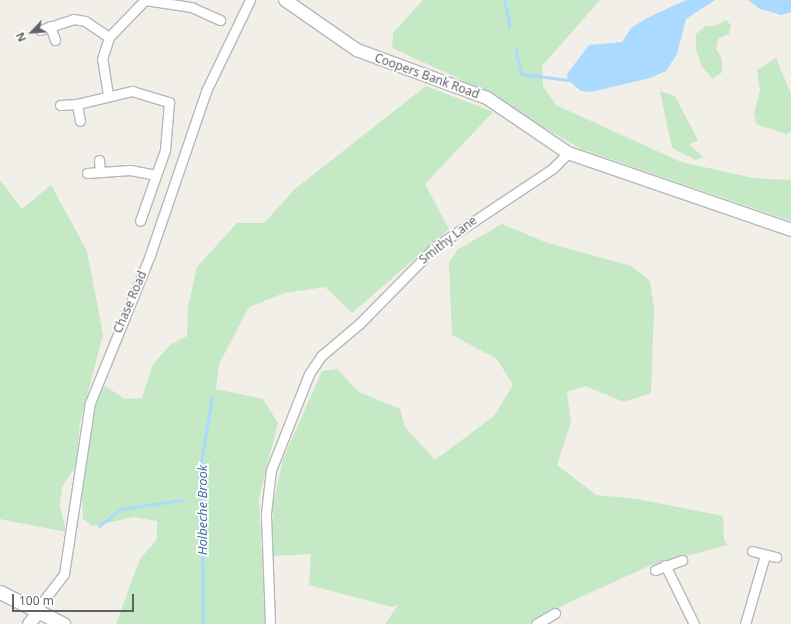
<!DOCTYPE html>
<html>
<head>
<meta charset="utf-8">
<style>
	body { margin:0 }
	#map { position:relative; width:791px; height:624px; overflow:hidden; background:#f1efe8; font-family:"Noto Sans",sans-serif }
	div>[style] { position:absolute }
	[style*='--x'] { left:calc(var(--x)*1px); top:calc(var(--y)*1px); width:calc(var(--w)*1px); rotate:calc(var(--a)*1deg) }
	.green>* { inset:0; background:#c5e8c5 }
	.water>* { inset:0; background:#aadaff }
	.stream>* { height:2.5px; margin:-1.25px; padding:0 1.25px; transform-origin:1.25px; border-radius:1.25px; background:#aadaff }
	.roads { filter:drop-shadow(1px 0 #b5b8bc) drop-shadow(-1px 0 #b5b8bc) drop-shadow(0 1px #b5b8bc) drop-shadow(0 -1px #b5b8bc) }
	.minor>* { height:9px; margin:-4.5px; padding:0 4.5px; transform-origin:4.5px; border-radius:4.5px; background:#fff }
	.tertiary>* { height:12px; margin:-6px; padding:0 6px; transform-origin:6px; border-radius:6px; background:#fff }
	.secondary>* { height:13px; margin:-6.5px; padding:0 6.5px; transform-origin:6.5px; border-radius:6.5px; background:#fff }
	span { translate:-50% -50%; white-space:nowrap; text-align:center; line-height:1.15; -webkit-text-stroke:3.5px #fff; paint-order:stroke }
	.street-label { font-size:12px; color:#5f6368 }
	.water-label { font-size:13px; color:#4174aa; font-style:italic }
	.north { position:absolute; left:12px; top:12px; width:40px; height:40px; -webkit-text-stroke:3px #fff; paint-order:stroke; rotate:245deg; font-size:11px; font-weight:700; line-height:16px; text-align:center; color:#5f6368 }
	.north::after { content:''; display:block; margin:auto; width:14px; height:18px; background:#5f6368; clip-path:polygon(50% 0,100% 100%,50% 72%,0 100%) }
	.scale { position:absolute; left:12px; top:594px; width:122px; height:18px; box-sizing:border-box; border:2px solid #5f6368; border-top:0; padding-left:5px; font-size:12px; line-height:14px; white-space:nowrap; color:#5f6368; -webkit-text-stroke:3px #fff; paint-order:stroke }
</style>
</head>
<body>
<div id="map">
	<div class="green">
		<div style="clip-path:polygon(423px 0,600px 0,542px 66px,543px 86px,556px 105px,681px 162px,753px 178px,791px 180px,791px 221px,581px 149px,458px 78px,392px 48px,393px 33px)"></div>
		<div style="clip-path:polygon(726px 20px,731px 25px,729px 34px,718px 39px,716px 49px,722px 59px,722px 72px,713px 79px,702px 67px,696px 50px,696px 34px,706px 26px,715px 26px)"></div>
		<div style="clip-path:polygon(776px 58px,791px 94px,791px 132px,786px 134px,756px 124px,754px 113px,760px 90px,757px 70px)"></div>
		<div style="clip-path:polygon(426px 86px,493px 112px,425px 184px,449px 229px,352px 313px,325px 287px,284px 293px,249px 307px,219px 364px,216px 389px,263px 399px,278px 423px,259px 498px,265px 624px,116px 624px,140px 559px,157px 539px,157px 521px,134px 517px,93px 526px,83px 519px,82px 489px,97px 400px,105px 386px,125px 399px,142px 398px,153px 364px,171px 344px,187px 336px,188px 307px,197px 267px,237px 223px,264px 223px,295px 189px)"></div>
		<div style="clip-path:polygon(660px 91px,675px 96px,698px 140px,689px 145px,704px 157px,696px 160px,672px 148px)"></div>
		<div style="clip-path:polygon(0 180px,22px 209px,51px 185px,87px 251px,103px 335px,80px 423px,76px 466px,62px 487px,60px 506px,66px 532px,0 519px)"></div>
		<div style="clip-path:polygon(502px 224px,545px 242px,631px 266px,650px 281px,654px 309px,651px 393px,624px 402px,585px 386px,567px 392px,571px 422px,557px 465px,596px 495px,637px 499px,723px 516px,724px 540px,728px 545px,651px 565px,559px 607px,533px 624px,385px 624px,398px 605px,392px 607px,309px 585px,311px 554px,273px 556px,273px 505px,283px 459px,322px 371px,337px 369px,359px 392px,400px 409px,405px 427px,435px 460px,494px 416px,513px 385px,497px 359px,452px 335px,449px 263px,457px 250px)"></div>
	</div>
	<div class="water">
		<div style="clip-path:polygon(686px 0,715px 0,686px 19px,677px 54px,666px 71px,650px 78px,591px 92px,581px 91px,568px 80px,567px 74px,589px 45px,622px 42px,631px 28px,647px 18px)"></div>
		<div style="clip-path:polygon(748px 0,791px 0,791px 12px,781px 15px,760px 9px)"></div>
	</div>
	<div class="stream">
		<div style="--x:505;--y:0;--w:27;--a:80"></div>
		<div style="--x:516;--y:50;--w:25;--a:76"></div>
		<div style="--x:522;--y:74;--w:46;--a:7.4"></div>
		<div style="--x:99;--y:526;--w:28;--a:-38"></div>
		<div style="--x:121;--y:509;--w:62;--a:-8.4"></div>
		<div style="--x:203;--y:624;--w:162;--a:-90.7"></div>
		<div style="--x:201;--y:462;--w:66;--a:-80.4"></div>
	</div>
	<div class="roads">
		<div class="minor">
			<div style="--x:145;--y:0;--w:47;--a:8.7"></div>
			<div style="--x:191;--y:7;--w:32;--a:24"></div>
			<div style="--x:50;--y:26;--w:15;--a:70"></div>
			<div style="--x:40;--y:30;--w:35;--a:-18"></div>
			<div style="--x:73;--y:19;--w:12;--a:9"></div>
			<div style="--x:85;--y:21;--w:29;--a:34"></div>
			<div style="--x:108;--y:95;--w:36;--a:-99"></div>
			<div style="--x:102;--y:59;--w:23;--a:-72"></div>
			<div style="--x:109;--y:37;--w:52;--a:-45.8"></div>
			<div style="--x:77;--y:104;--w:17;--a:80"></div>
			<div style="--x:60;--y:105;--w:17;--a:-3"></div>
			<div style="--x:77;--y:104;--w:57;--a:-13.3"></div>
			<div style="--x:132;--y:91;--w:39;--a:17"></div>
			<div style="--x:169;--y:102;--w:48;--a:94.8"></div>
			<div style="--x:165;--y:150;--w:75;--a:109.4"></div>
			<div style="--x:99;--y:160;--w:12;--a:85"></div>
			<div style="--x:87;--y:173;--w:43;--a:-4"></div>
			<div style="--x:130;--y:170;--w:25;--a:11"></div>
			<div style="--x:752;--y:551;--w:25;--a:14"></div>
			<div style="--x:665;--y:565;--w:66;--a:63.8"></div>
			<div style="--x:655;--y:570;--w:29;--a:-20"></div>
			<div style="--x:37;--y:609;--w:44;--a:-52.4"></div>
			<div style="--x:64;--y:574;--w:173;--a:-81.4"></div>
			<div style="--x:90;--y:403;--w:160;--a:-67.9"></div>
			<div style="--x:150;--y:255;--w:173;--a:-71.1"></div>
			<div style="--x:206;--y:91;--w:101;--a:-64.2"></div>
			<div style="--x:270;--y:624;--w:111;--a:-92.1"></div>
			<div style="--x:266;--y:513;--w:43;--a:-83.4"></div>
			<div style="--x:271;--y:470;--w:103;--a:-68.4"></div>
			<div style="--x:309;--y:374;--w:22;--a:-56"></div>
			<div style="--x:321;--y:356;--w:50;--a:-40.1"></div>
			<div style="--x:359;--y:324;--w:108;--a:-45.4"></div>
			<div style="--x:435;--y:247;--w:141;--a:-33.7"></div>
			<div style="--x:552;--y:169;--w:23;--a:-45"></div>
			<div style="--x:536;--y:624;--w:22;--a:-30"></div>
			<div style="--x:745;--y:624;--w:72;--a:-73.8"></div>
		</div>
		<div class="tertiary">
			<div style="--x:285;--y:0;--w:88;--a:34.8"></div>
			<div style="--x:357;--y:50;--w:139;--a:20.3"></div>
			<div style="--x:487;--y:98;--w:98;--a:34.2"></div>
			<div style="--x:568;--y:153;--w:236;--a:19"></div>
			<div style="--x:29;--y:624;--w:17;--a:-50"></div>
		</div>
		<div class="secondary">
			<div style="--x:0;--y:592;--w:71;--a:26.9"></div>
		</div>
	</div>
	<div class="street-label">
		<span style="left:427px;top:76px;rotate:20deg">Coopers Bank Road</span>
		<span style="left:448px;top:240px;rotate:-38deg">Smithy Lane</span>
		<span style="left:130px;top:302px;rotate:-67deg">Chase Road</span>
	</div>
	<div class="water-label">
		<span style="left:202px;top:510px;rotate:-90deg">Holbeche Brook</span>
	</div>
	<div class="north">N</div>
	<div class="scale">100 m</div>
</div>
</body>
</html>
